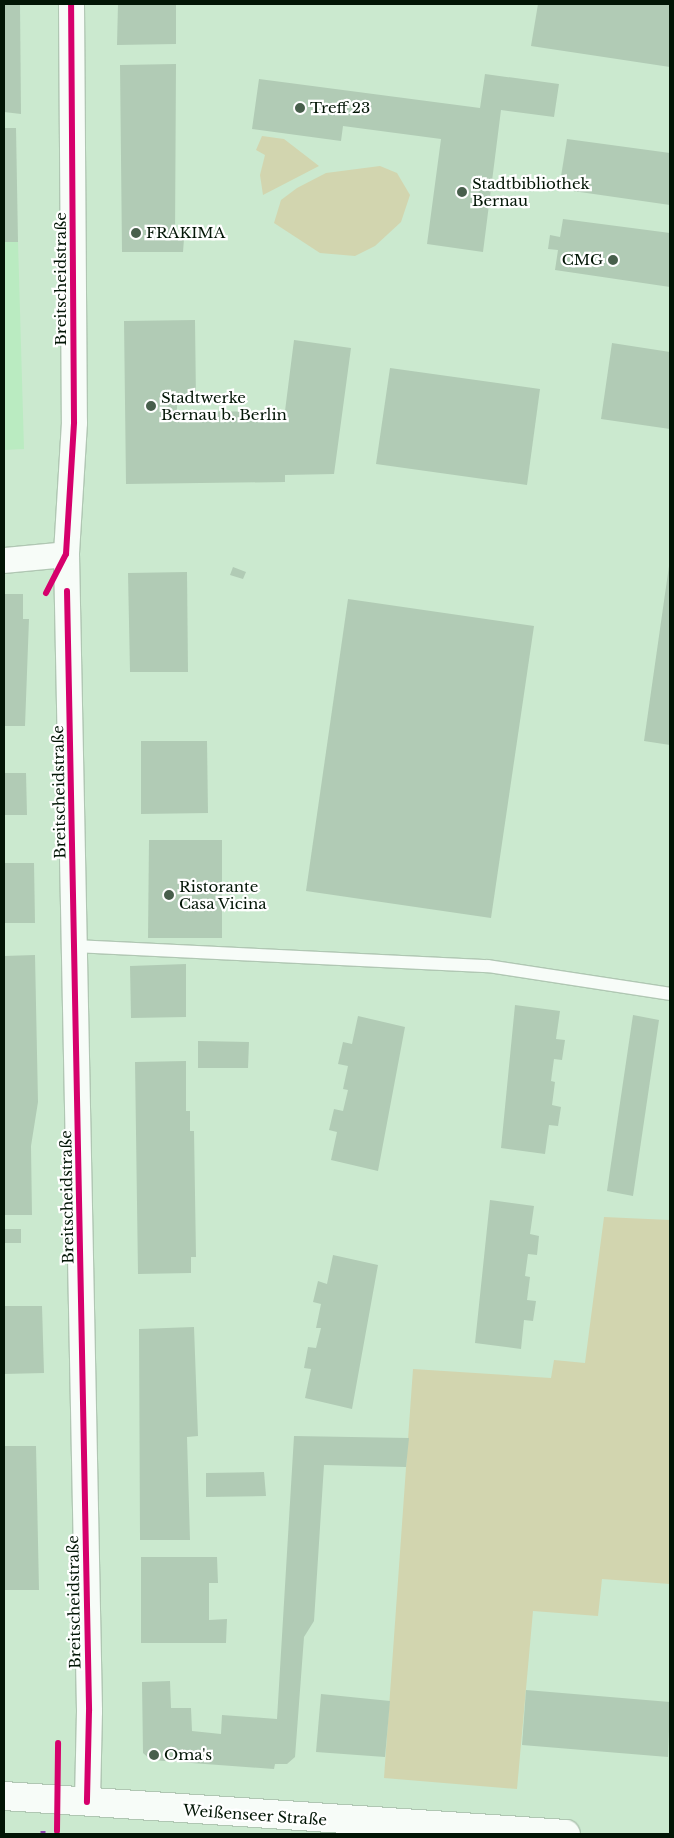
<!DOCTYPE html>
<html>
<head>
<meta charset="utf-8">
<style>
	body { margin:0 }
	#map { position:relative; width:674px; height:1838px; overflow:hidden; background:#cbe9cf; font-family:"Libre Baskerville",serif }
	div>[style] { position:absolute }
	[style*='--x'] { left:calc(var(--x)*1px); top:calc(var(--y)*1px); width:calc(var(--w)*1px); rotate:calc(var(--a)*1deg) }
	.built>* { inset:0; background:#baebc1 }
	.green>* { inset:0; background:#d2d5af }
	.building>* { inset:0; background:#b1cbb5 }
	.roads { filter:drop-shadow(1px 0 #b0c7b3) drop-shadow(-1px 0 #b0c7b3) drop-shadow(0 1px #b0c7b3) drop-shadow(0 -1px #b0c7b3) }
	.service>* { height:12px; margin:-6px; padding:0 6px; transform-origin:6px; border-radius:6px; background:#f7fcf8 }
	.minor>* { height:25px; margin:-12.5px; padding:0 12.5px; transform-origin:12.5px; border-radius:12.5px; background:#f7fcf8 }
	.secondary>* { height:28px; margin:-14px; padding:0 14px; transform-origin:14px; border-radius:14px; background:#f7fcf8 }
	.quiet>* { height:5px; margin-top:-2.5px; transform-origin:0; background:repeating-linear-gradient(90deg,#8e44ad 0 10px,transparent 0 15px) }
	.cycleway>* { height:6px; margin:-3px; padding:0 3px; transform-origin:3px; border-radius:3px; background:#d6006c }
	.dots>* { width:14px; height:14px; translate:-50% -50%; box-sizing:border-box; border:2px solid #fff; border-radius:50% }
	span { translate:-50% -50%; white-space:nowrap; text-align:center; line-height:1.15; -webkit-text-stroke:4.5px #fff; paint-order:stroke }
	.poi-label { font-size:15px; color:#021505 }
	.left { translate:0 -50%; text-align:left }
	.right { translate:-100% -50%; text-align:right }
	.street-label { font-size:15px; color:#021505 }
	.frame { position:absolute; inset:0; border:5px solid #021505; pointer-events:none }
</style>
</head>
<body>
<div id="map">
	<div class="built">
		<div style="clip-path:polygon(4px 242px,18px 242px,24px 449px,4px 450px)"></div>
	</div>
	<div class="green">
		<div style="clip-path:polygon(262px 136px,284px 139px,319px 166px,263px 195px,260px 175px,265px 155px,256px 150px)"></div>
		<div style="clip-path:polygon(380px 166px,397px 173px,410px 195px,401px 222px,375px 246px,355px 256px,320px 253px,274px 223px,281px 200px,297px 188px,326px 173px)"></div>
		<div style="clip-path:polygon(604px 1217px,670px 1220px,670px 1584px,602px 1579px,598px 1616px,533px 1611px,517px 1789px,384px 1778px,413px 1369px,551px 1378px,554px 1360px,585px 1363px)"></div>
	</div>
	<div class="building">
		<div style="clip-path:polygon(4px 4px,20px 4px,21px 114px,4px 112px)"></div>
		<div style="clip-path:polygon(118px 4px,176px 4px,176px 44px,117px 45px)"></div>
		<div style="clip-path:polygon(538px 4px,670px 4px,670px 67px,531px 46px)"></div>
		<div style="clip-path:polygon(176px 64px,175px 238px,184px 239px,183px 252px,122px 252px,120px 65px)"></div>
		<div style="clip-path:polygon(485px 74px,559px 84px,554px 117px,501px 110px,483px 252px,427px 244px,441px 139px,343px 126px,341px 141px,252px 129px,259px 79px,480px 108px)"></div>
		<div style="clip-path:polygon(4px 128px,16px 128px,18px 242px,4px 242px)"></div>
		<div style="clip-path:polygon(567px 139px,670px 153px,670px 205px,559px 189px)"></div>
		<div style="clip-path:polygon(563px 219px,670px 233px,670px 287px,555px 270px,558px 250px,548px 249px,550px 235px,560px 237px)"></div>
		<div style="clip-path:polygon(195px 320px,196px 401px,177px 401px,177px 412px,285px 411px,294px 340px,351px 348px,334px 474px,285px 475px,285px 482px,126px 484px,124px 321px)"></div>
		<div style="clip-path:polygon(612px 343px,670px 352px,670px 429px,601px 419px)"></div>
		<div style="clip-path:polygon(390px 368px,540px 389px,527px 485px,376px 464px)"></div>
		<div style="clip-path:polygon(669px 566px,670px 566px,670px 745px,644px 741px)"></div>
		<div style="clip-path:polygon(233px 567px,246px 572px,243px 579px,230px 575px)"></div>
		<div style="clip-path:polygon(187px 572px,188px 672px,130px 672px,128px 573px)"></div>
		<div style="clip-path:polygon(4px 594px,23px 594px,23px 619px,29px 619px,25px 726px,4px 726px)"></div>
		<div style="clip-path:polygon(348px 599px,534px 626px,491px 918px,306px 891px)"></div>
		<div style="clip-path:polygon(141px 741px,207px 741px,208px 813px,141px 814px)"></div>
		<div style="clip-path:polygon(4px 773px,26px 773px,27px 815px,4px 815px)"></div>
		<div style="clip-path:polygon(149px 840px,222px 840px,222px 938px,148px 938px)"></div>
		<div style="clip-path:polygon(4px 863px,34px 863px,35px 923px,4px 923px)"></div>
		<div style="clip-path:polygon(35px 955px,38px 1102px,31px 1146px,32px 1215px,4px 1215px,4px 956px)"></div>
		<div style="clip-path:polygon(186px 964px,186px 1017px,131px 1018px,130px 966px)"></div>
		<div style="clip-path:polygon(515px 1005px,560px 1011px,556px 1039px,565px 1040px,562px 1060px,554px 1059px,551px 1081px,555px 1082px,552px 1105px,561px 1107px,558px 1126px,549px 1125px,545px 1154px,501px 1148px)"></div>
		<div style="clip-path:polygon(633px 1015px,659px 1020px,633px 1196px,607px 1191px)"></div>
		<div style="clip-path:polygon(358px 1016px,405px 1027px,378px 1171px,331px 1160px,337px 1132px,329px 1130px,334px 1109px,343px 1111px,348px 1090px,343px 1089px,348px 1066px,338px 1064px,343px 1042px,352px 1044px)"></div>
		<div style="clip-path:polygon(198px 1041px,249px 1042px,248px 1068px,198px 1068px)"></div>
		<div style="clip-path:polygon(186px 1061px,186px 1111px,190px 1111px,190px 1131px,194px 1131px,196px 1257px,191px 1257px,191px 1273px,138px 1274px,135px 1062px)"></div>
		<div style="clip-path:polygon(490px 1200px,534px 1206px,530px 1234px,539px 1236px,537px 1255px,528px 1254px,525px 1276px,530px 1277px,527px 1300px,536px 1301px,533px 1321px,524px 1320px,521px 1349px,475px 1343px)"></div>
		<div style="clip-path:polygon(4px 1229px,21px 1229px,21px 1243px,4px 1243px)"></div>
		<div style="clip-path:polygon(333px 1255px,378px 1265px,352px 1409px,305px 1398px,311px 1369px,304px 1368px,308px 1347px,316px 1348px,321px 1328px,316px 1328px,321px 1304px,313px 1302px,318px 1281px,327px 1284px)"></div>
		<div style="clip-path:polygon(4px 1306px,42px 1306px,44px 1373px,4px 1374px)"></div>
		<div style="clip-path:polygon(194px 1327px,198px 1436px,187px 1437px,190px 1540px,140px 1540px,139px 1329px)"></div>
		<div style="clip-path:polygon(294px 1436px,409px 1438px,406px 1467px,324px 1465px,314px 1621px,304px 1637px,295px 1757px,287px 1764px,275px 1764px,274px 1769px,151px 1760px,143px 1753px,142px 1682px,170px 1681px,171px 1708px,191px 1708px,192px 1731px,221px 1734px,222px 1715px,277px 1719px)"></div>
		<div style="clip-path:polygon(4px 1446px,36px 1446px,39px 1590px,4px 1590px)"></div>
		<div style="clip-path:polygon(264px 1472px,266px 1496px,206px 1497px,206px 1473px)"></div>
		<div style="clip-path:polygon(141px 1557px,217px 1557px,218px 1583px,209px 1583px,209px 1620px,227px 1619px,226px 1643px,141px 1643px)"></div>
		<div style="clip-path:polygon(526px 1690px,670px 1702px,668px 1757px,522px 1745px)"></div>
		<div style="clip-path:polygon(321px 1694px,390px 1701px,385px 1757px,316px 1752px)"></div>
	</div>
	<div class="roads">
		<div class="service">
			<div style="--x:75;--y:946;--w:413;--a:2.8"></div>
			<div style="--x:488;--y:966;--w:184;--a:8.7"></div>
		</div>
		<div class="minor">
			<div style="--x:71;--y:4;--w:418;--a:89.6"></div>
			<div style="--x:74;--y:422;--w:132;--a:93.5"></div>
			<div style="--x:66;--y:554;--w:1157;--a:88.86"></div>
			<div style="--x:89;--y:1711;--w:91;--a:91.3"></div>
			<div style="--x:4;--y:560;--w:62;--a:-5.5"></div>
		</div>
		<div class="secondary">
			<div style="--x:4;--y:1796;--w:563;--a:3.87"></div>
		</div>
	</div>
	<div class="quiet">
		<div style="--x:43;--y:1830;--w:4;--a:90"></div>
	</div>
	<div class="cycleway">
		<div style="--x:67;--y:591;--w:1120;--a:88.87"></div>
		<div style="--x:89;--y:1711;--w:91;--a:91.3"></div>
		<div style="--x:46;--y:593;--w:44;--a:-62.9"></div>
		<div style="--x:66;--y:554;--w:132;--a:-86.5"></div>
		<div style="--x:74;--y:422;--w:418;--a:-90.4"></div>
		<div style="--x:57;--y:1831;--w:88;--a:-89.3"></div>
	</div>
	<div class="dots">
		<div style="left:300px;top:108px;background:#485f4c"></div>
		<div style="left:462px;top:192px;background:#485f4c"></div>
		<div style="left:136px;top:233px;background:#485f4c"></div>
		<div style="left:613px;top:260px;background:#485f4c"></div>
		<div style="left:151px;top:406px;background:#485f4c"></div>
		<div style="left:169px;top:895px;background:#485f4c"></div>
		<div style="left:154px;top:1755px;background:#485f4c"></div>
	</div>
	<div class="poi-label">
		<span class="left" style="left:310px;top:108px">Treff 23</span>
		<span class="left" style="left:472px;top:192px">Stadtbibliothek<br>Bernau</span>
		<span class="left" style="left:146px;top:233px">FRAKIMA</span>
		<span class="right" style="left:603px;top:260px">CMG</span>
		<span class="left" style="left:161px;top:406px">Stadtwerke<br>Bernau b. Berlin</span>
		<span class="left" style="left:179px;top:895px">Ristorante<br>Casa Vicina</span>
		<span class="left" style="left:164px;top:1755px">Oma's</span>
	</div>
	<div class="street-label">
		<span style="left:61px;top:279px;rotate:-90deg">Breitscheidstraße</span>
		<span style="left:59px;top:792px;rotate:-91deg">Breitscheidstraße</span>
		<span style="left:67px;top:1197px;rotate:-91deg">Breitscheidstraße</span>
		<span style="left:74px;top:1602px;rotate:-91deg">Breitscheidstraße</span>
		<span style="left:255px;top:1815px;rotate:4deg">Weißenseer Straße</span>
	</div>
	<div class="frame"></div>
</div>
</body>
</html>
